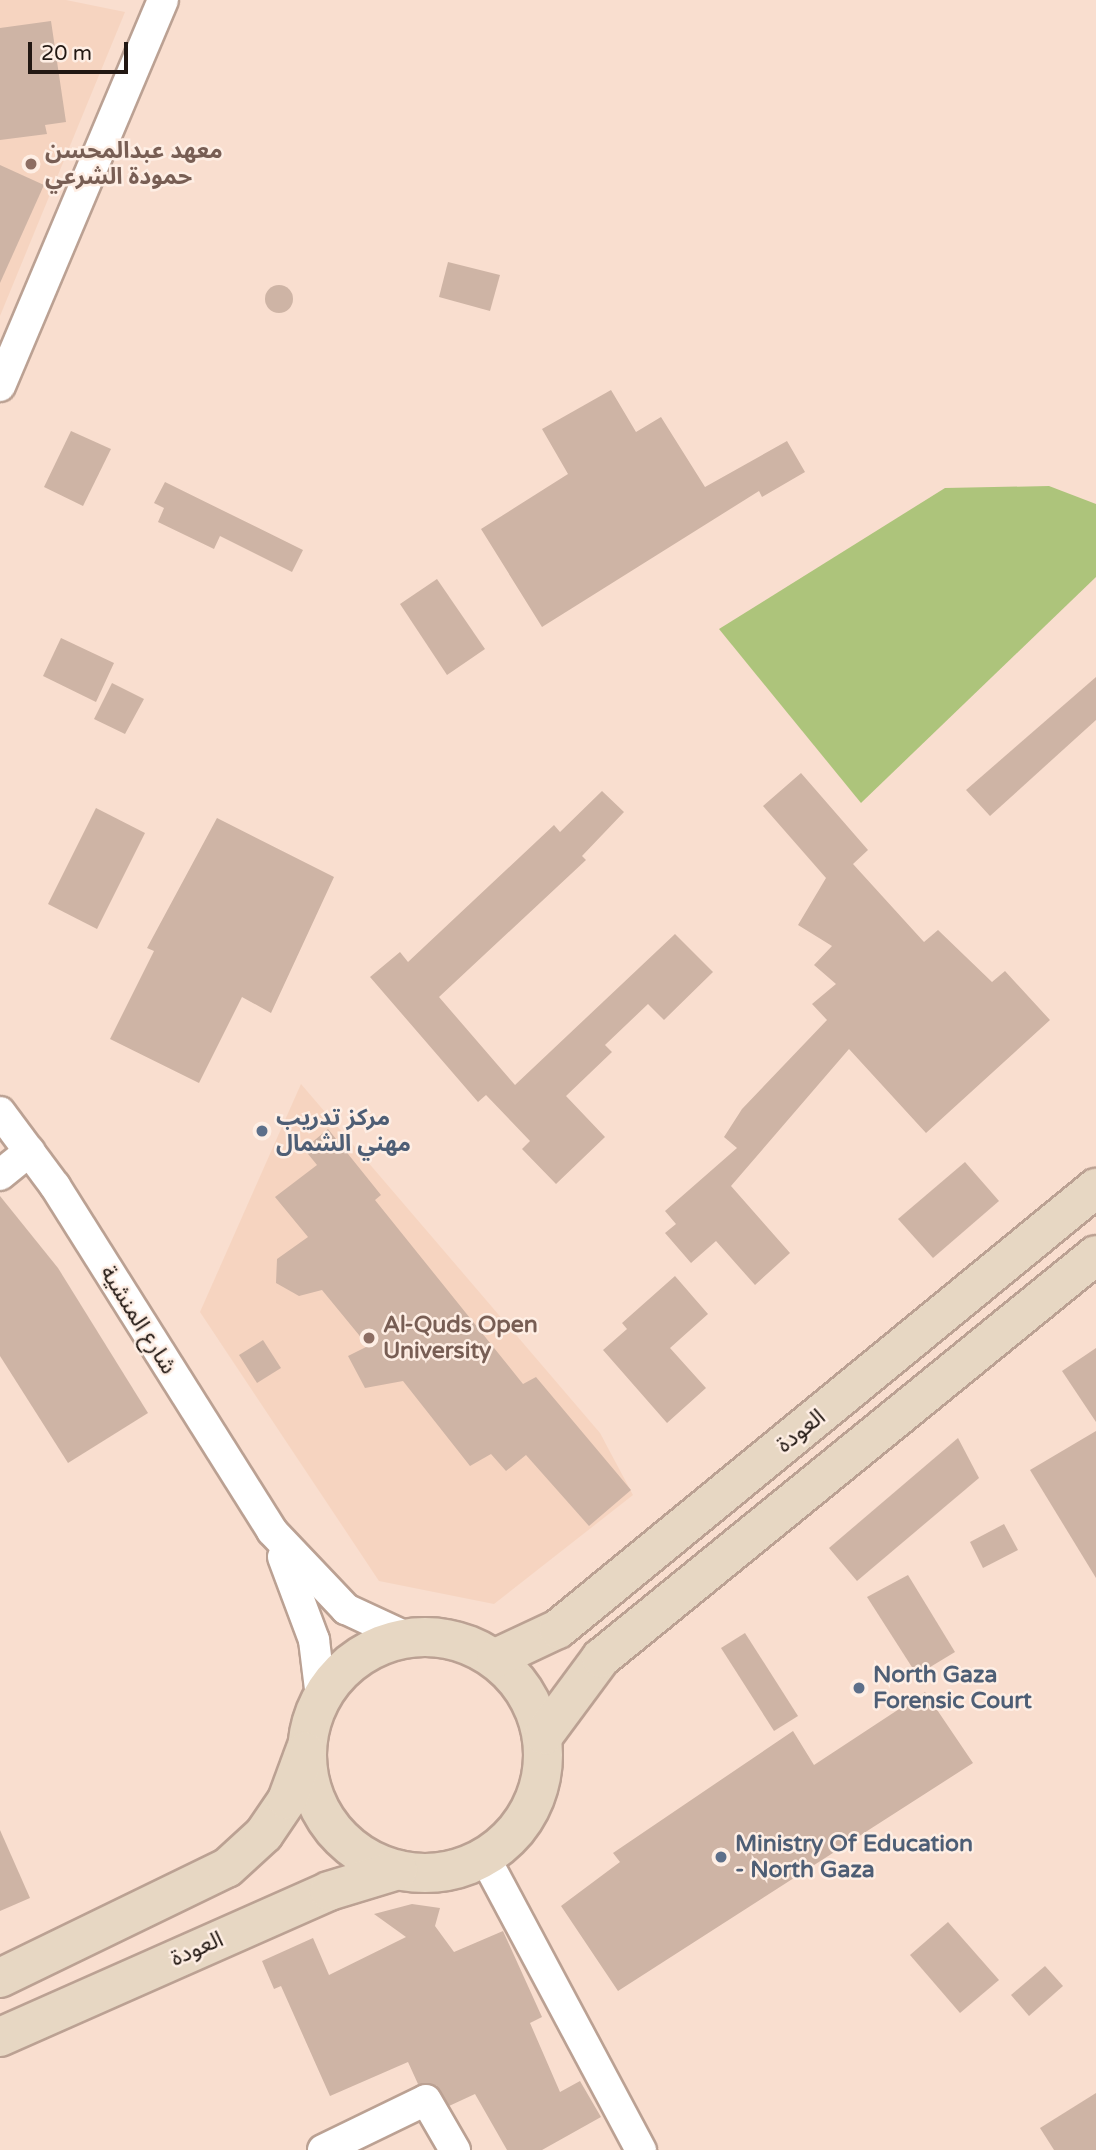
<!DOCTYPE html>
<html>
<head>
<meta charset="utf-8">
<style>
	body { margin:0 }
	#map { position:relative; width:1096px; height:2150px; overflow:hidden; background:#f9decf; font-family:"Varela Round","Noto Sans Arabic",sans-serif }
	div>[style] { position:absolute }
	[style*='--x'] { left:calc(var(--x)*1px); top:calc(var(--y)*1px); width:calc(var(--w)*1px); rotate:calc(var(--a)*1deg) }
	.built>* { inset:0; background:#f6d4c0 }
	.green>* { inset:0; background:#adc47b }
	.building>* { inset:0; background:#ceb4a5 }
	.round { border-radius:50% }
	.roads { filter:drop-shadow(2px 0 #bba193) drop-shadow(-2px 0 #bba193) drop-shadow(0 2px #bba193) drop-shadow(0 -2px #bba193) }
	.street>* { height:30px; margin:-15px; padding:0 15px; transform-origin:15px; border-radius:15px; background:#fff }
	.secondary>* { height:38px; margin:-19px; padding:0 19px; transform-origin:19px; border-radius:19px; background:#e7d7c3 }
	.secondary>.ring { margin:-19px; padding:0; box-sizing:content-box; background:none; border:38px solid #e7d7c3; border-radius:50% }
	.dots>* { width:19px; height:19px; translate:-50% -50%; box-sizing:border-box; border:4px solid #feeee4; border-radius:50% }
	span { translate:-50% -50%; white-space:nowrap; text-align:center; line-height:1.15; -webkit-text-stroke:5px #feeee4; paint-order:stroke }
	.education-label { font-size:23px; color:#785e54; font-weight:700 }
	.left { translate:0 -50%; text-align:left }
	.service-label { font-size:23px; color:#4e5e75; font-weight:700 }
	.street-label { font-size:23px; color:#221813 }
	.scale { position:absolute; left:28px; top:42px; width:100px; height:32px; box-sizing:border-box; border:4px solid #221813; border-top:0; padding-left:9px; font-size:21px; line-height:24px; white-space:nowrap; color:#221813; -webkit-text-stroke:5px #feeee4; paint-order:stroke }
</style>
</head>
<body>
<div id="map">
	<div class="built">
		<div style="clip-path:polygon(0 0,66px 0,125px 12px,0 316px)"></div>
		<div style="clip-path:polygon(301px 1084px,600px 1433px,633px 1495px,494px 1604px,379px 1581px,200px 1312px)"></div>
	</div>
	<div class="green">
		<div style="clip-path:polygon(1049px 486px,1096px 504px,1096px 577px,861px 803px,719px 629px,945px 488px)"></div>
	</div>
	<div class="building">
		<div style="clip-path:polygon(51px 21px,66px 122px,45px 125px,47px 134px,0 140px,0 28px)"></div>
		<div style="clip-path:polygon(0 165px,44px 185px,0 283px)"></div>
		<div style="clip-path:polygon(448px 262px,500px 275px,490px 311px,439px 297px)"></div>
		<div class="round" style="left:265px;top:285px;width:28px;height:28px"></div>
		<div style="clip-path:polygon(611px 390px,636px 432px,661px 417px,705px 487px,787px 441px,805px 472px,762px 497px,759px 491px,542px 627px,481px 529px,568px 474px,542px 429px)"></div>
		<div style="clip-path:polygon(71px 431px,111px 449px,83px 506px,44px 487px)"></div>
		<div style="clip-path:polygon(165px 482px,303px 550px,292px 572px,220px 536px,214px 549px,158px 522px,164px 508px,154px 503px)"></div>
		<div style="clip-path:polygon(437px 579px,485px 649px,447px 675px,400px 604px)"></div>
		<div style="clip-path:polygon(61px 638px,114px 663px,96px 702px,43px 676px)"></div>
		<div style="clip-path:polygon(1096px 677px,1096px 720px,990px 816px,966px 790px)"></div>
		<div style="clip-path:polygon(112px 683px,144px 699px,125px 734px,94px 719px)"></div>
		<div style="clip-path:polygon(801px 773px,868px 850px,853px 864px,924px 942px,938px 930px,992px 982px,1005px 971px,1050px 1020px,926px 1133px,849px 1049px,731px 1186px,790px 1253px,755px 1285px,716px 1241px,691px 1263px,665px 1233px,676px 1224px,665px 1211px,737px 1148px,724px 1137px,742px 1109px,827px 1020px,812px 1004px,836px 984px,814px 965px,832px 946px,798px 925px,826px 878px,763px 806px)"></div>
		<div style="clip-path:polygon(602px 791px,624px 812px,582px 856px,586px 860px,439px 997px,515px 1085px,675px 934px,713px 972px,664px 1020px,648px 1004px,605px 1045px,612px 1052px,566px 1096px,605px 1137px,556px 1184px,522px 1149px,530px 1141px,486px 1095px,478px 1102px,370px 977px,400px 952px,408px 962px,554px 825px,560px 832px)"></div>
		<div style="clip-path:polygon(96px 808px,145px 833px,97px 929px,48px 904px)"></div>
		<div style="clip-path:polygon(217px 818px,334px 877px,271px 1013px,242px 997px,199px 1083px,110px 1039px,154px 951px,147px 948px)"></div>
		<div style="clip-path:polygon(328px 1129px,381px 1195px,375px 1200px,523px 1384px,536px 1377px,631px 1490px,589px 1526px,526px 1455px,506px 1471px,491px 1454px,470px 1466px,403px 1381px,365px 1388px,348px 1356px,368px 1346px,322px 1290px,299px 1296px,276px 1283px,277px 1259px,308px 1237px,275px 1197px,317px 1165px,304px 1149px)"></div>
		<div style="clip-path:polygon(965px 1162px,999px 1201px,933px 1258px,898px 1219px)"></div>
		<div style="clip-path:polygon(0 1196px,58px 1268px,148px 1413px,68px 1463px,0 1356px)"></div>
		<div style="clip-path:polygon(675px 1276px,708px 1314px,670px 1348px,706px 1388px,667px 1423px,603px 1350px,627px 1329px,622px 1323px)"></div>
		<div style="clip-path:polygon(263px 1340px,281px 1368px,257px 1383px,239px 1355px)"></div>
		<div style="clip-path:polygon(1096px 1348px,1096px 1422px,1062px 1371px)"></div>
		<div style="clip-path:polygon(1096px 1431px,1096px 1578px,1030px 1470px)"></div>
		<div style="clip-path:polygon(958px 1438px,979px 1478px,857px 1581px,829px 1548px)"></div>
		<div style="clip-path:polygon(1004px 1524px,1018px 1550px,983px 1568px,970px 1542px)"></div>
		<div style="clip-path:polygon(908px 1575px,955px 1652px,917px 1675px,867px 1597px)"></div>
		<div style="clip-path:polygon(745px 1633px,798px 1716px,774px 1731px,721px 1648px)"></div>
		<div style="clip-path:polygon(925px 1692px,973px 1763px,618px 1991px,561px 1906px,620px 1862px,613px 1853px,793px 1731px,814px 1765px)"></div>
		<div style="clip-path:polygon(0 1830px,30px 1898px,0 1911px)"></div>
		<div style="clip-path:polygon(412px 1904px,440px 1908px,435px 1926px,454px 1952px,503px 1931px,542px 2017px,530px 2023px,560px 2092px,580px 2081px,601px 2117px,542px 2150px,507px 2150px,475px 2094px,449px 2106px,436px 2085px,418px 2084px,408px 2062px,330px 2096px,281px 1986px,274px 1989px,262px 1961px,313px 1938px,329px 1975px,406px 1937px,374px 1914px)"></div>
		<div style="clip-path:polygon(948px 1922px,999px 1980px,960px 2013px,910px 1955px)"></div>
		<div style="clip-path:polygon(1045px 1966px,1063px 1986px,1029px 2016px,1011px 1995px)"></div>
		<div style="clip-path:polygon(1096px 2093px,1096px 2150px,1054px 2150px,1040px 2128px)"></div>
	</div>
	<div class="roads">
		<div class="street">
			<div style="--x:0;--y:386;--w:419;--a:-67.1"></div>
			<div style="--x:0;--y:1112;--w:92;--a:53.4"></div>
			<div style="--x:55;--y:1186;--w:408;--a:57.8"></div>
			<div style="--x:272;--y:1531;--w:108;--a:46.5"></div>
			<div style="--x:346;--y:1609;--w:66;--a:25"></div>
			<div style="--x:0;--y:1175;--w:38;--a:-39"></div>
			<div style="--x:283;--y:1557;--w:89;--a:69.5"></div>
			<div style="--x:314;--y:1640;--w:57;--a:83"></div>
			<div style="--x:485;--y:1858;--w:331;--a:61.9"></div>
			<div style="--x:323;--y:2150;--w:114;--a:-25.9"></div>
			<div style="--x:426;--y:2100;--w:58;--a:59.9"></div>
		</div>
		<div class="secondary">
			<div class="ring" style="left:307px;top:1637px;width:198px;height:198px"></div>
			<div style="--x:496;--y:1658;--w:68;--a:-25.1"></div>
			<div style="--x:558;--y:1629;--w:696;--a:-39.34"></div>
			<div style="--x:544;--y:1735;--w:96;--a:-53.5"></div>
			<div style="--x:601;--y:1658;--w:638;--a:-39.15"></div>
			<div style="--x:0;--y:1978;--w:252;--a:-25.9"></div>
			<div style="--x:227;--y:1868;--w:50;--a:-42.6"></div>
			<div style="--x:264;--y:1834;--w:41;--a:-55.9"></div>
			<div style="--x:287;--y:1800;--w:52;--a:-69.8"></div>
			<div style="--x:0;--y:2037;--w:360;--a:-23.9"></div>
			<div style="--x:329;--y:1891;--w:72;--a:-16.9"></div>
		</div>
	</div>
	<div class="dots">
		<div style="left:31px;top:164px;background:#8d6e63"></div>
		<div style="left:262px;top:1131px;background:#5c6f8a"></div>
		<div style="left:369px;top:1338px;background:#8d6e63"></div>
		<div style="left:859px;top:1688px;background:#5c6f8a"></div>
		<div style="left:721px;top:1857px;background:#5c6f8a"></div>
	</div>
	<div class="education-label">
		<span class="left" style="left:45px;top:164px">معهد عبدالمحسن<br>حمودة الشرعي</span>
		<span class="left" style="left:383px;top:1338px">Al-Quds Open<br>University</span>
	</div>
	<div class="service-label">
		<span class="left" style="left:276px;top:1131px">مركز تدريب<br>مهني الشمال</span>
		<span class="left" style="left:873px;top:1688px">North Gaza<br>Forensic Court</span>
		<span class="left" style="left:735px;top:1857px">Ministry Of Education<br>- North Gaza</span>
	</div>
	<div class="street-label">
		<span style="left:138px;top:1320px;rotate:58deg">شارع المنشية</span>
		<span style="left:801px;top:1431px;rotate:-39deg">العودة</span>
		<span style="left:197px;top:1949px;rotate:-24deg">العودة</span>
	</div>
	<div class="scale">20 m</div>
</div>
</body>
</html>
